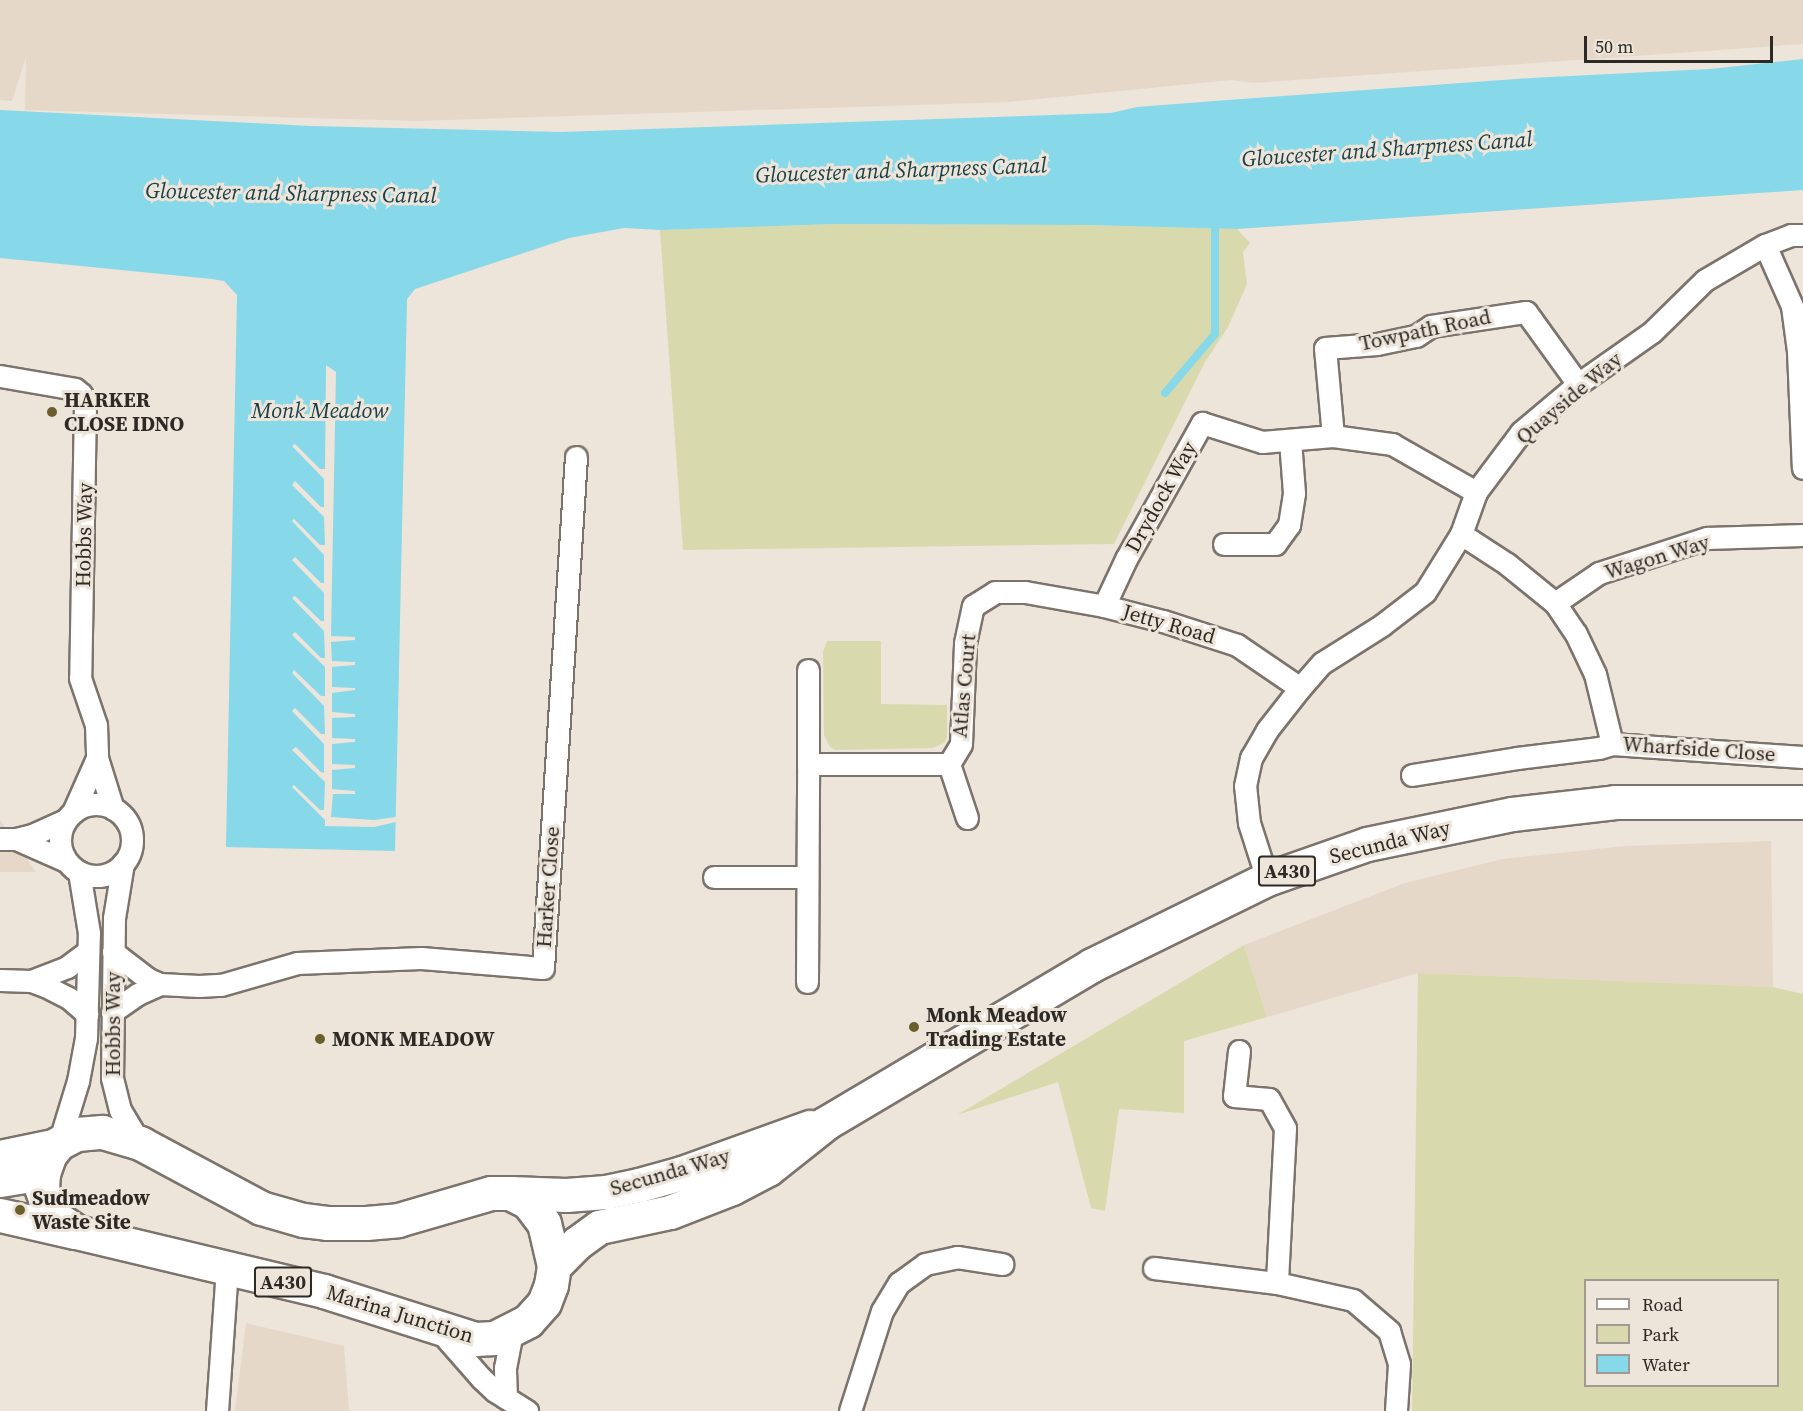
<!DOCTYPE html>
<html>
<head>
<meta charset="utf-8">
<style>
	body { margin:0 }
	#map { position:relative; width:1803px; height:1411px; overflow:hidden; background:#ede4da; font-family:"Source Serif 4",serif }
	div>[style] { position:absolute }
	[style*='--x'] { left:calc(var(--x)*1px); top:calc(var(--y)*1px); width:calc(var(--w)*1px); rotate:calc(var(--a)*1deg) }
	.built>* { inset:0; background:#e6d8c8 }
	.green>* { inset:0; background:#d8daae }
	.water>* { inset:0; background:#87d8e8 }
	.pier>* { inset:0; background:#ede4da }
	.stream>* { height:8px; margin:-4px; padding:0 4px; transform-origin:4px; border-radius:4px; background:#87d8e8 }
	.roads { filter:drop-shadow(2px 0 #7c746c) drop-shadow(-2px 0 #7c746c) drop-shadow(0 2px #7c746c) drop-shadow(0 -2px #7c746c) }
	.minor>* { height:21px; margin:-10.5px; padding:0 10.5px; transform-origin:10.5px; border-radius:10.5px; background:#fff }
	.minor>.ring { margin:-10.5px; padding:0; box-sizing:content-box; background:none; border:21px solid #fff; border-radius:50% }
	.primary>* { height:33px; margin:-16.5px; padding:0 16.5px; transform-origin:16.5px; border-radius:16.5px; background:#fff }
	.dots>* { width:16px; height:16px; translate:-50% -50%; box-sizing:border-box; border:3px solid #ede4da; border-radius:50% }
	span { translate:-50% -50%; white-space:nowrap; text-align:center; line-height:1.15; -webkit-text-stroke:6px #ede4da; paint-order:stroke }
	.shield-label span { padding:2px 4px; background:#ede4da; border:2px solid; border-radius:4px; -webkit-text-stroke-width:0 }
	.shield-label { font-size:20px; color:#2d2a26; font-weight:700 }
	.street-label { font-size:21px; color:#2d2a26 }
	.poi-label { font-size:21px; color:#2d2a26; font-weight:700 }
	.left { translate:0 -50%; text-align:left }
	.water-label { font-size:22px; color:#1a4148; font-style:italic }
	.legend { position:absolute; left:1584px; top:1279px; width:195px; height:108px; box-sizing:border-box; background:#ede4da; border:2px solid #a09a92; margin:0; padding:8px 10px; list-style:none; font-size:18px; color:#2d2a26 }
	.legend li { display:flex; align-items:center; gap:12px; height:30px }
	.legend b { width:30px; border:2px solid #a09a92 }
	.scale { position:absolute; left:1584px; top:36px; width:189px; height:27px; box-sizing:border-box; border:3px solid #2d2a26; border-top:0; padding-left:8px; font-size:18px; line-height:21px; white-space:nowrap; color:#2d2a26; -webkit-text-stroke:4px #ede4da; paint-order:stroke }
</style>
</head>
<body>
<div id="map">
	<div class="built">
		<div style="clip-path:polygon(0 0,1803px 0,1803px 44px,1253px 83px,1231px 80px,1009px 102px,417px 121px,25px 110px,26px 57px,12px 101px,0 100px)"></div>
		<div style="clip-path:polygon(0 820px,36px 872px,0 872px)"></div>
		<div style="clip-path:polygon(1771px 841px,1773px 987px,1418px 973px,1267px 1017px,1244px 945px,1405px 883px,1503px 859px,1625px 846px)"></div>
		<div style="clip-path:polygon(246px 1323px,344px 1346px,349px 1411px,235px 1411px)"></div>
	</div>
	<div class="green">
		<div style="clip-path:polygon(835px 224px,1087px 225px,1237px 229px,1250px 243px,1243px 252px,1247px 284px,1228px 327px,1205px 362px,1114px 544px,683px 550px,660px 230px)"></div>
		<div style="clip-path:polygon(827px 641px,881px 641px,881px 704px,947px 705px,947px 737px,944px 743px,933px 748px,836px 750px,830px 747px,824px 735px,823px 652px)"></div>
		<div style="clip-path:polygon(1244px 945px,1267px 1017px,1184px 1041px,1184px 1113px,1119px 1109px,1105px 1211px,1091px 1208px,1058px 1082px,957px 1115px)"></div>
		<div style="clip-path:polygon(evenodd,1418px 973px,1773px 987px,1803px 994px,1803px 1411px,1412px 1411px,1418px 973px,1586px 1280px,1778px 1280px,1778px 1386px,1586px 1386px,1586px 1280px)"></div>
	</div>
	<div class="water">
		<div style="clip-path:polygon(1803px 59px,1803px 190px,1237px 229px,1087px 225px,835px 224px,660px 230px,624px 228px,569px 238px,415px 289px,407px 299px,395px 851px,226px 847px,237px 295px,224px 281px,212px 279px,0 258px,0 110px,310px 126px,562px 132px,1111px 113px,1137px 107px,1228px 100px,1531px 78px,1710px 69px)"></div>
	</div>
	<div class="pier">
		<div style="clip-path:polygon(326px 365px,336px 372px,331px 636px,355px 637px,355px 640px,331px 642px,332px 661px,355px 662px,355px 665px,332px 667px,332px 687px,355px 688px,355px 690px,332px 693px,332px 712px,355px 714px,355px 717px,332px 718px,332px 738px,355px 739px,355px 742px,332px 744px,332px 764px,355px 765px,355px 768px,332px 770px,332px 789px,355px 791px,355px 794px,333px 794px,331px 817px,374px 820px,396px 817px,396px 822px,374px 827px,325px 826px,325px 820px,292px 787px,294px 785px,320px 810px,324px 810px,325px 782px,292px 750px,296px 747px,321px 772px,324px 773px,324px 744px,292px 711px,295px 708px,321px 734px,325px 734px,324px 706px,292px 673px,294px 670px,321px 696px,325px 696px,325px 667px,292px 635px,295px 632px,321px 658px,325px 658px,324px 631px,292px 598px,295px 596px,321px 621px,324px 621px,324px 593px,292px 560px,295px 557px,321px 583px,324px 583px,324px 555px,292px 521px,294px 519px,320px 545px,325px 545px,324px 517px,292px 485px,295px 481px,321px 507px,324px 507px,324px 479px,292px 446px,295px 444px,320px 469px,325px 469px)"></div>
	</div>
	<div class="stream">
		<div style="--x:1165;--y:393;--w:77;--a:-49.7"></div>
		<div style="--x:1215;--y:334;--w:114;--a:-90"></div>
	</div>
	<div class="roads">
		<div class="minor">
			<div style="--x:1765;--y:245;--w:67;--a:66.1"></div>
			<div style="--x:1792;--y:306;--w:45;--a:82.4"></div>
			<div style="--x:1798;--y:351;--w:117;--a:87.6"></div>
			<div style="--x:0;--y:376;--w:76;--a:9.8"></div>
			<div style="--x:75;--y:389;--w:8;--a:40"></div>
			<div style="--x:81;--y:394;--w:11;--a:68"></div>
			<div style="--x:85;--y:404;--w:274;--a:91"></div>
			<div style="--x:80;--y:678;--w:50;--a:71.2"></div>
			<div style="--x:96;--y:725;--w:33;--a:88"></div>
			<div style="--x:97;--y:758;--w:53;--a:72.6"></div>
			<div style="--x:1333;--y:436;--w:88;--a:-95.2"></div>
			<div style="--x:1325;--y:348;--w:52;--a:-4.4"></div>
			<div style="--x:1377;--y:344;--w:40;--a:-12"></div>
			<div style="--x:1416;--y:336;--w:18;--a:-34"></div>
			<div style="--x:1431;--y:326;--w:96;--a:-8.4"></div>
			<div style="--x:1526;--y:312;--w:89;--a:54.2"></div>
			<div style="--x:1461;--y:534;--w:55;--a:33.1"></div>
			<div style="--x:1507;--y:564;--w:62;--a:39.1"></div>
			<div style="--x:1555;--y:603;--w:37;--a:56"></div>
			<div style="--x:1576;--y:634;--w:44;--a:64.6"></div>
			<div style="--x:1595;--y:674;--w:72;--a:76.3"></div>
			<div style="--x:1612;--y:744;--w:191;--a:3.9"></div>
			<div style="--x:1224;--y:544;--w:51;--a:0"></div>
			<div style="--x:1275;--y:544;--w:24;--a:-54"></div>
			<div style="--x:1289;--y:525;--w:32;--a:-81"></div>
			<div style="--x:1294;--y:493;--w:53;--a:-94.3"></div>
			<div style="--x:1555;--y:603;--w:53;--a:-34.3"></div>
			<div style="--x:1599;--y:573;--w:114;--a:-18"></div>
			<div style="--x:1707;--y:538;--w:96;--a:-1.8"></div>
			<div style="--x:1104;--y:606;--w:52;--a:-64.9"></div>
			<div style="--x:1126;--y:559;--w:156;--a:-60.8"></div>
			<div style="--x:1202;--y:423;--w:63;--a:17.6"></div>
			<div style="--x:1262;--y:442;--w:71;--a:-4.8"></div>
			<div style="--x:1333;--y:436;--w:60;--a:7.7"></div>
			<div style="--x:1392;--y:444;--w:97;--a:29.7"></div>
			<div style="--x:808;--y:764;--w:94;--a:-90"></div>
			<div style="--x:1412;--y:775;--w:106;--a:-9.2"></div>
			<div style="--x:1517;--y:758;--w:83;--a:-7"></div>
			<div style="--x:1599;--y:748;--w:14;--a:-17"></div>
			<div class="ring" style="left:60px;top:804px;width:51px;height:51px"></div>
			<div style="--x:73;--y:812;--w:59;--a:-66"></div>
			<div style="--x:967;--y:818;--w:57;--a:-108.4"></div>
			<div style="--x:949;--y:764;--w:23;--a:-59"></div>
			<div style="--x:961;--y:744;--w:101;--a:-87.7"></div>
			<div style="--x:965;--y:643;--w:38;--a:-78"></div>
			<div style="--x:973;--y:606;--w:26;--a:-32"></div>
			<div style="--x:995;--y:592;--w:30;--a:0"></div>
			<div style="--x:1025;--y:592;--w:80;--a:10"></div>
			<div style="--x:1104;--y:606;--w:61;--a:14.3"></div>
			<div style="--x:1163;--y:621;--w:78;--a:18"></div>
			<div style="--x:1237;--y:645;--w:76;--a:34.3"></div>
			<div style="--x:0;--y:839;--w:16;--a:0"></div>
			<div style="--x:16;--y:839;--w:16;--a:-14"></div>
			<div style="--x:32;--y:835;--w:37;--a:-24"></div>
			<div style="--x:16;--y:839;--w:55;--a:23.7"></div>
			<div style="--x:123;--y:863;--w:56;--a:99.3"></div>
			<div style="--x:114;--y:918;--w:160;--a:90.7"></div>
			<div style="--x:112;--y:1078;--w:33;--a:76"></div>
			<div style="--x:120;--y:1110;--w:39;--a:59"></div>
			<div style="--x:714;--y:877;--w:92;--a:0"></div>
			<div style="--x:1267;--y:879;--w:59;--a:-107.8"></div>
			<div style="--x:1249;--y:823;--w:37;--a:-96"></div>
			<div style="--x:1245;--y:786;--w:29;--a:-78"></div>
			<div style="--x:1251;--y:758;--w:32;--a:-60"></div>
			<div style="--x:1267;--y:730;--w:53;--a:-51.8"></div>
			<div style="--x:1300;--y:688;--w:33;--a:-49"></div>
			<div style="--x:1322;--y:663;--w:71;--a:-32.3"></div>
			<div style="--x:1382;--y:625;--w:54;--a:-37.5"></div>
			<div style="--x:1425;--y:592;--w:68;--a:-58.2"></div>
			<div style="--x:1461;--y:534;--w:45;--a:-70.3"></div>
			<div style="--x:1476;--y:492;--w:75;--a:-53.1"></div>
			<div style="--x:1521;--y:432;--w:75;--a:-40.1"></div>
			<div style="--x:1578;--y:384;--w:90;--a:-35.1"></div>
			<div style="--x:1652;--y:332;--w:74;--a:-44.5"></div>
			<div style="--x:1705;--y:280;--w:69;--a:-30.3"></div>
			<div style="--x:1765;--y:245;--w:28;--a:-21"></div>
			<div style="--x:1791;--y:235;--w:12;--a:0"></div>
			<div style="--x:113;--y:952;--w:44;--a:37.6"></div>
			<div style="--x:148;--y:979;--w:13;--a:23"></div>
			<div style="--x:160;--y:984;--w:39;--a:3"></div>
			<div style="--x:199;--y:986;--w:22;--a:-3"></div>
			<div style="--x:221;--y:985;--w:79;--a:-16.1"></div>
			<div style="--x:297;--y:963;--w:124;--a:-2.3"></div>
			<div style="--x:421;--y:958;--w:122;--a:4.7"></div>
			<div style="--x:543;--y:968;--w:512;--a:-86.31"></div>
			<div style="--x:0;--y:980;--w:31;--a:2"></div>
			<div style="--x:31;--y:981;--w:15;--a:20"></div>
			<div style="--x:45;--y:986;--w:28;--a:27"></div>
			<div style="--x:70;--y:999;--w:23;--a:41"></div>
			<div style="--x:31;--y:981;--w:39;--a:-21"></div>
			<div style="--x:67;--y:967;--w:26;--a:-37"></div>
			<div style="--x:807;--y:982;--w:218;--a:-89.7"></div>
			<div style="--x:808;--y:764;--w:141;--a:0"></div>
			<div style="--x:112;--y:1012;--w:32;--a:-35"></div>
			<div style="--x:138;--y:994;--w:24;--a:-24"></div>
			<div style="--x:1239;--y:1051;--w:45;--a:96.3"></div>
			<div style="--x:1234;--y:1096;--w:35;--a:5"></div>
			<div style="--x:1269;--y:1099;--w:33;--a:61"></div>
			<div style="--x:1285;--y:1128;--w:155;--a:93"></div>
			<div style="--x:1277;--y:1283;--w:78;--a:12.6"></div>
			<div style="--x:1353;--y:1300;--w:48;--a:40.7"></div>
			<div style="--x:1389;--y:1331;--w:34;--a:73"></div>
			<div style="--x:1399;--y:1364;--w:47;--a:93.7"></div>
			<div style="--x:59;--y:1143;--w:65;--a:-73"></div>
			<div style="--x:78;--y:1081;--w:44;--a:-79.5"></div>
			<div style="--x:86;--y:1038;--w:105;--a:-88.4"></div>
			<div style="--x:89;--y:933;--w:62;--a:-99.3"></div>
			<div style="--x:1154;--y:1268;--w:124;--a:7"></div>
			<div style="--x:439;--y:1330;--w:64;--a:48.8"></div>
			<div style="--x:481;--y:1378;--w:19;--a:43"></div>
			<div style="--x:495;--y:1391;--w:38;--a:32"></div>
			<div style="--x:506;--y:1398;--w:30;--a:-92"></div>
			<div style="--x:505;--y:1368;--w:37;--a:-79"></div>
			<div style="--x:217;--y:1411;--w:142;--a:-86"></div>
			<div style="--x:850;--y:1411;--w:105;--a:-72.3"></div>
			<div style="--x:882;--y:1311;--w:33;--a:-59"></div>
			<div style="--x:899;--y:1283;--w:32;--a:-36"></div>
			<div style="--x:925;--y:1264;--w:33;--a:-12"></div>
			<div style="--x:957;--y:1257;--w:46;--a:8.8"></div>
		</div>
		<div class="primary">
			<div style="--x:102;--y:1132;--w:40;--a:16"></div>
			<div style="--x:140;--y:1143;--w:137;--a:28.2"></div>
			<div style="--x:261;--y:1208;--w:44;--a:15.9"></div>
			<div style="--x:303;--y:1220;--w:24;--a:7"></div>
			<div style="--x:327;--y:1223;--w:39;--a:0"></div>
			<div style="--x:366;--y:1223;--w:32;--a:-5"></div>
			<div style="--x:398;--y:1220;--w:97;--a:-16.2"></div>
			<div style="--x:491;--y:1193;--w:19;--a:0"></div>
			<div style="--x:510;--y:1193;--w:20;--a:27"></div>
			<div style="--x:528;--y:1202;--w:26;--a:53"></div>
			<div style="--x:544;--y:1223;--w:44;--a:76.9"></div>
			<div style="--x:554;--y:1266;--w:19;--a:99"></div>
			<div style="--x:551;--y:1285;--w:19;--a:111"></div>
			<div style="--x:544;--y:1303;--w:24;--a:132"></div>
			<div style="--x:528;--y:1321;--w:37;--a:153"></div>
			<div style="--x:495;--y:1338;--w:20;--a:177"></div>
			<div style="--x:475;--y:1339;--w:158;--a:-162.4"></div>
			<div style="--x:324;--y:1291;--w:254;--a:-166.6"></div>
			<div style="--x:77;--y:1232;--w:27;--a:-146"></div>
			<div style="--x:55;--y:1217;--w:17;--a:-121"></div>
			<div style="--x:46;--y:1202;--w:13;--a:-108"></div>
			<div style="--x:42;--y:1190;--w:17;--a:-87"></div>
			<div style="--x:43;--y:1173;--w:20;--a:-70"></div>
			<div style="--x:50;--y:1154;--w:14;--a:-51"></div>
			<div style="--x:59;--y:1143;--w:20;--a:-27"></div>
			<div style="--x:77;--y:1134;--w:25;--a:-5"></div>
			<div style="--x:0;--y:1157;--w:58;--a:-11.9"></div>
			<div style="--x:0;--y:1180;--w:44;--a:-9.2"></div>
			<div style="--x:510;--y:1193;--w:56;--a:2"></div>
			<div style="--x:566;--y:1195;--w:40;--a:-4.3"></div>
			<div style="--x:606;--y:1192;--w:34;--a:-12"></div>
			<div style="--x:639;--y:1185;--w:45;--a:-15.6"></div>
			<div style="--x:682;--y:1173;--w:136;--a:-19.8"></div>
			<div style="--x:0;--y:1215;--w:77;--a:12.8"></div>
			<div style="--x:554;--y:1266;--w:33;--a:-45"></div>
			<div style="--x:577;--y:1243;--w:27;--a:-36"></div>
			<div style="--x:599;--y:1227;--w:73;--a:-11.9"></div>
			<div style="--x:670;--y:1212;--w:66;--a:-21.2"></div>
			<div style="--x:732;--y:1188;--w:41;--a:-27.8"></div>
			<div style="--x:768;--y:1169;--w:74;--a:-38.4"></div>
			<div style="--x:826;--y:1123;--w:309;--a:-30.7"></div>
			<div style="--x:1092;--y:965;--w:195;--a:-26.2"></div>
			<div style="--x:1267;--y:879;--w:106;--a:-19.3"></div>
			<div style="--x:1367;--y:844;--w:148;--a:-11.7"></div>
			<div style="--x:1512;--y:814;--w:104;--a:-6.6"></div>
			<div style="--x:1615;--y:802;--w:188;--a:0"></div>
		</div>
	</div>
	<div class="dots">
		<div style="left:52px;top:412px;background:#6a5e2b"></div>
		<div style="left:914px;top:1027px;background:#6a5e2b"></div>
		<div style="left:320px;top:1039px;background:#6a5e2b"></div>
		<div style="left:20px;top:1210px;background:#6a5e2b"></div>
	</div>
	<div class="shield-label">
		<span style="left:1287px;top:871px">A430</span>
		<span style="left:283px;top:1282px">A430</span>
	</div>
	<div class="street-label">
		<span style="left:1425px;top:330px;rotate:-12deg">Towpath Road</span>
		<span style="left:1569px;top:398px;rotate:-40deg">Quayside Way</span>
		<span style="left:1161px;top:497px;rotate:-61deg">Drydock Way</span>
		<span style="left:84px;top:535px;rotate:-89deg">Hobbs Way</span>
		<span style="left:1657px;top:557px;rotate:-17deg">Wagon Way</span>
		<span style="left:1169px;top:624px;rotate:16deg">Jetty Road</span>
		<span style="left:964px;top:686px;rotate:-85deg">Atlas Court</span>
		<span style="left:1699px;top:749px;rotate:4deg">Wharfside Close</span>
		<span style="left:1390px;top:842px;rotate:-14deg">Secunda Way</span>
		<span style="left:548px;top:887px;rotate:-86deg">Harker Close</span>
		<span style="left:113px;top:1024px;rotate:-90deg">Hobbs Way</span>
		<span style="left:670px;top:1172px;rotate:-16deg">Secunda Way</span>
		<span style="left:400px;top:1314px;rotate:17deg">Marina Junction</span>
	</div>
	<div class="poi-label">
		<span class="left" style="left:64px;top:412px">HARKER<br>CLOSE IDNO</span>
		<span class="left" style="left:926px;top:1027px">Monk Meadow<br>Trading Estate</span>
		<span class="left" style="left:332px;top:1039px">MONK MEADOW</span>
		<span class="left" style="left:32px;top:1210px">Sudmeadow<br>Waste Site</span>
	</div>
	<div class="water-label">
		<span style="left:1387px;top:149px;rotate:-4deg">Gloucester and Sharpness Canal</span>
		<span style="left:901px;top:170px;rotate:-2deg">Gloucester and Sharpness Canal</span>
		<span style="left:291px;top:193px;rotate:1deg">Gloucester and Sharpness Canal</span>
		<span style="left:320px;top:411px">Monk Meadow</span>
	</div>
	<ul class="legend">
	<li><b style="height:8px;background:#fff"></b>Road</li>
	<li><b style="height:16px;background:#d8daae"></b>Park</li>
	<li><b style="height:16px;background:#87d8e8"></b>Water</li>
	</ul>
	<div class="scale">50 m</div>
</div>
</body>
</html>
